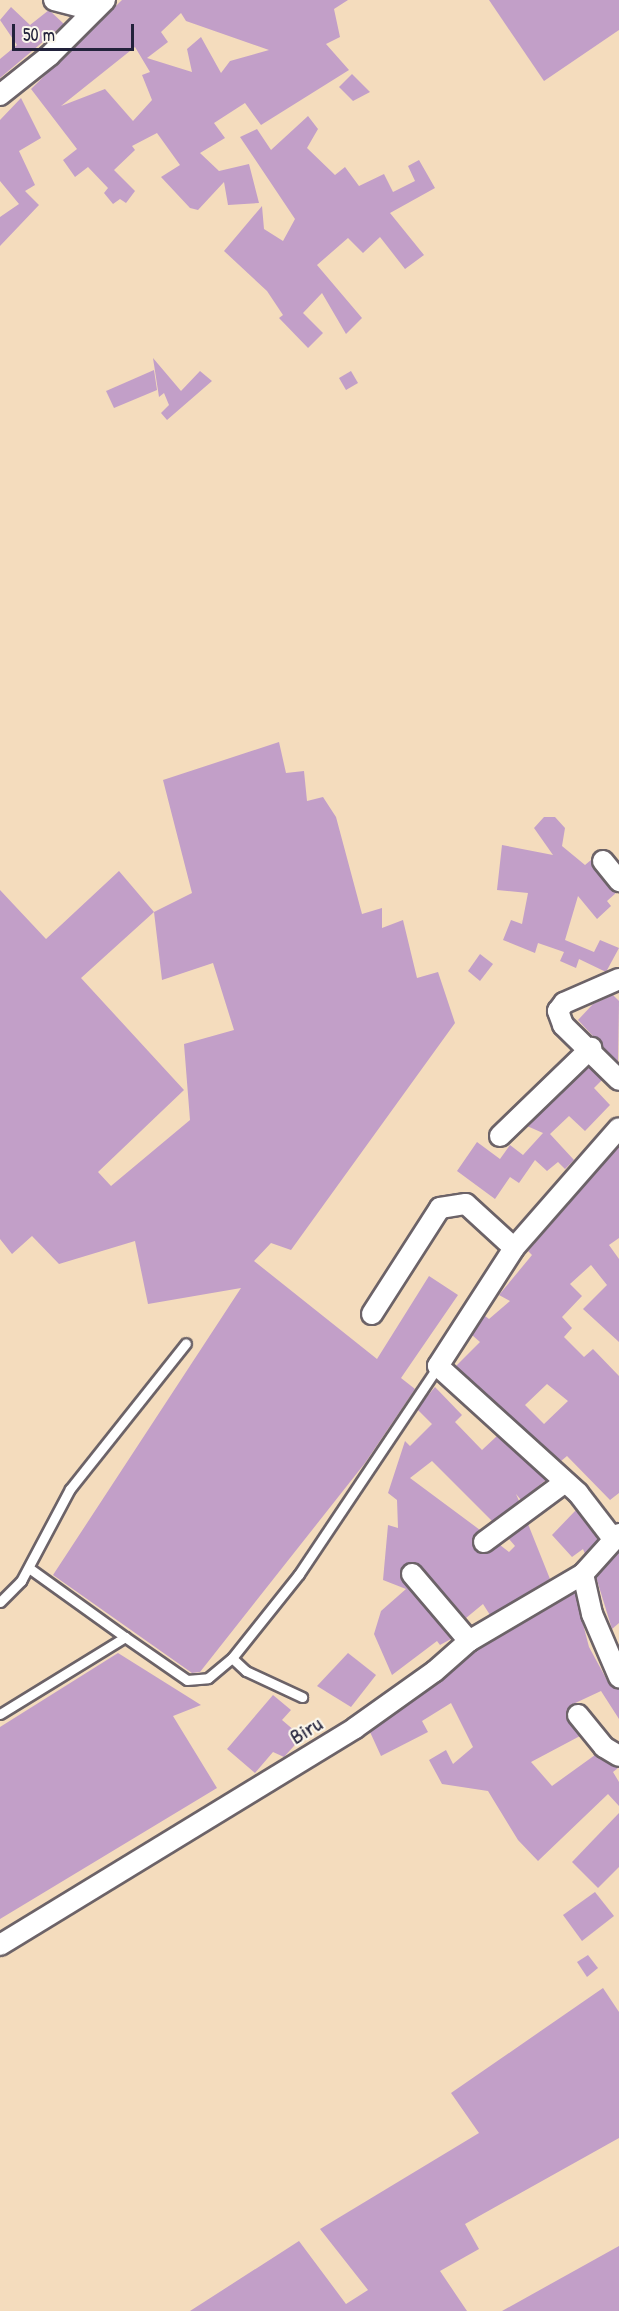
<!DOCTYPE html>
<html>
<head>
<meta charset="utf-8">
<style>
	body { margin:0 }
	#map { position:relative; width:619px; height:2311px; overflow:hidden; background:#f4dcbd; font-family:"Patrick Hand",sans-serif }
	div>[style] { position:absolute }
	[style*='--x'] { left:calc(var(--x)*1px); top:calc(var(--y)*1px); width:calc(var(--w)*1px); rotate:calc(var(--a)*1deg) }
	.building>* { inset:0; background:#c29fc8 }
	.roads { filter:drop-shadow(2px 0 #6c6368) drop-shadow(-2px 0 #6c6368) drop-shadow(0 2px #6c6368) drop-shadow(0 -2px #6c6368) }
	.service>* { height:9px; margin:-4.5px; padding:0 4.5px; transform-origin:4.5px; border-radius:4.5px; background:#fff }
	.minor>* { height:20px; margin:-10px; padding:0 10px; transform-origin:10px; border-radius:10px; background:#fff }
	span { translate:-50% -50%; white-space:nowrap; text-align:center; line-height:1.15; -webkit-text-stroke:4.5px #fbf7ec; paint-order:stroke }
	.street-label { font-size:22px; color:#22223b }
	.scale { position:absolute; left:12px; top:24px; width:122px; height:27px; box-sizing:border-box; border:3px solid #22223b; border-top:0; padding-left:8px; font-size:18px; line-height:21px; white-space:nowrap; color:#22223b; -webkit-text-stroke:4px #fbf7ec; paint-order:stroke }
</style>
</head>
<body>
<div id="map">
	<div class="building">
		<div style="clip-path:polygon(evenodd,122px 0,348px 0,334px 9px,340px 37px,326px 44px,349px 70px,261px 125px,245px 103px,214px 123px,225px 138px,200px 153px,219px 171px,249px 164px,259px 203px,228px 205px,224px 182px,198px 210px,190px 208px,161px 177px,180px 165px,157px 133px,132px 146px,135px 150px,114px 170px,135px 191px,126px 203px,120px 199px,113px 204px,104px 193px,108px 188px,88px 167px,75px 177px,63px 160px,77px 149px,31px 89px,122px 0,181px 13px,186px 21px,269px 50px,230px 61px,221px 73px,201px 37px,187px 49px,192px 72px,147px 58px,168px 42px,161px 32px,181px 13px,122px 0,135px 47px,150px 72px,142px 75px,152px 100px,133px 121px,105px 89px,61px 106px,135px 47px)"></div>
		<div style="clip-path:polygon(489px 0,619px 0,619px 30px,544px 81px)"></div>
		<div style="clip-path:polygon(11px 7px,30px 25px,49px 10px,64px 24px,0 78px,0 59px,17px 45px,0 20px)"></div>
		<div style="clip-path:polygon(352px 74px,370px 92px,353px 101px,339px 87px)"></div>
		<div style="clip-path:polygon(21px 98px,41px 138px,19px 151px,35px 185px,25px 191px,39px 205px,0 246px,0 217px,19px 204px,0 181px,0 120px)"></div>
		<div style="clip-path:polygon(308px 116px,318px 129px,307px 148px,335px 175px,345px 167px,359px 186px,384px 174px,393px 192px,415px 181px,408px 166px,419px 160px,435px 188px,390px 213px,424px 255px,405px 269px,380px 237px,363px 253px,348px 238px,317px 265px,362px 318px,346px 334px,322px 293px,303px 313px,323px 333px,308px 348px,279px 318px,283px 315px,267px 291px,224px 251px,262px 206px,264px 229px,283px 241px,295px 219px,240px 137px,257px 129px,271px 150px)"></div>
		<div style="clip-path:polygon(153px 358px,181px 391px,200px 371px,212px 381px,167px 420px,161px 413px,169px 405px,164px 393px,159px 397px)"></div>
		<div style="clip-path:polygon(154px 370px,157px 390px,114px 408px,106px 391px)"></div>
		<div style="clip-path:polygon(351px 371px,358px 383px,346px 390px,339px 378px)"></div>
		<div style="clip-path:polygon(evenodd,279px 742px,286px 773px,304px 771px,307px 801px,323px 797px,336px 817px,362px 914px,382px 908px,382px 928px,403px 920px,417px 978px,438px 972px,455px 1023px,291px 1250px,271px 1243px,254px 1261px,377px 1359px,429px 1276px,458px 1295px,401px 1378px,415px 1389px,365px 1463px,200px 1672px,192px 1673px,53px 1575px,241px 1288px,148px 1304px,135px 1241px,59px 1264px,32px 1236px,12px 1254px,0 1239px,0 890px,46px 939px,119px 871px,154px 912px,192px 893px,163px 780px,279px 742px,154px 912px,162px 980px,213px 963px,234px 1030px,184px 1044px,190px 1120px,111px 1186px,98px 1172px,184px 1090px,81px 978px,154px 912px)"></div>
		<div style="clip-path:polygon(544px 817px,555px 817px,565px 828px,562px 846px,585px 865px,591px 860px,617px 892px,607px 901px,611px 906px,597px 919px,578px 896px,565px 940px,594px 952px,600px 940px,619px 948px,606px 972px,579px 959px,576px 968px,560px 961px,564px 952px,538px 943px,535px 953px,503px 940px,511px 920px,522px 924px,528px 893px,497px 890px,502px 845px,553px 855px,534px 828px)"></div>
		<div style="clip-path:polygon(480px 954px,493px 964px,480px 981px,468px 971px)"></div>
		<div style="clip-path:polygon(613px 995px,619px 1001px,618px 1063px,578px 1020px,593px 1004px)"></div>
		<div style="clip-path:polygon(589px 1067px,602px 1080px,594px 1088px,610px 1105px,585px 1131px,569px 1116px,550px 1134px,574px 1160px,565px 1169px,558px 1162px,547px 1171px,535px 1160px,519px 1183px,510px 1177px,495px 1199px,457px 1171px,477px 1142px,500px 1159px,510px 1145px,523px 1155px,543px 1133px,527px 1126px)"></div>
		<div style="clip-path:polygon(evenodd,619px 1146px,619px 1238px,609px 1245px,619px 1259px,619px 1342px,583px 1309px,607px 1285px,591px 1265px,570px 1284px,582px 1296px,562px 1317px,572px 1328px,564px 1337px,584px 1357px,593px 1349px,619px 1376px,619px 1493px,610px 1500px,567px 1456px,561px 1461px,456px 1366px,480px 1342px,472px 1335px,485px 1316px,489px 1319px,510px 1301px,499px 1295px,532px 1255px,528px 1251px,619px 1146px,547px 1384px,568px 1401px,544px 1424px,525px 1405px,547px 1384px)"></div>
		<div style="clip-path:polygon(435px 1387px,462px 1415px,455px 1422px,482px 1450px,497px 1436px,546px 1480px,521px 1500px,516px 1494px,519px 1501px,492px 1521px,432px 1461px,410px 1478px,480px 1530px,472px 1543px,480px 1553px,500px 1545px,509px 1552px,515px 1546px,509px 1539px,528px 1524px,550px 1579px,490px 1615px,483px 1604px,466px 1618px,421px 1566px,405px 1565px,403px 1581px,451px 1639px,440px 1645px,437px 1641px,392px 1675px,374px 1634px,381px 1611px,406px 1589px,383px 1580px,388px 1525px,398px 1528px,397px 1500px,388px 1493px,405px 1441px,410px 1446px,432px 1424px,417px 1409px)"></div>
		<div style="clip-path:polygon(576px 1510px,598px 1539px,585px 1554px,583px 1549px,572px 1557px,552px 1535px)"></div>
		<div style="clip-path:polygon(619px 1552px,619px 1623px,612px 1629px,596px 1577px)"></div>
		<div style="clip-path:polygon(575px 1593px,589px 1647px,608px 1682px,619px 1689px,619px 1719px,601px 1691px,571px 1705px,566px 1717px,580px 1736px,531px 1762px,552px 1786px,595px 1755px,618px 1768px,613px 1772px,619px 1782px,619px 1806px,608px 1794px,538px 1861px,518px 1840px,488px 1791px,442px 1784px,429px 1760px,446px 1750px,453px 1764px,473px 1747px,451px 1703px,422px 1721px,428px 1732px,381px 1756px,370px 1732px,476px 1651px)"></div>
		<div style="clip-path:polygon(118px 1653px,201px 1705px,173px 1716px,217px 1788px,0 1919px,0 1727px)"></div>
		<div style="clip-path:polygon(348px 1653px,376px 1675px,351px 1707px,317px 1686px)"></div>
		<div style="clip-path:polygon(273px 1695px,291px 1710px,282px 1720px,302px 1737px,284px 1757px,273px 1752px,255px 1773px,227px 1749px)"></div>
		<div style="clip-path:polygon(619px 1813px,619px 1867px,598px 1888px,572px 1862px)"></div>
		<div style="clip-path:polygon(595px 1892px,614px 1916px,582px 1941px,563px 1915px)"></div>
		<div style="clip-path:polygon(588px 1955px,598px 1968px,587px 1977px,577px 1962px)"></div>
		<div style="clip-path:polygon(603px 1988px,619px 2012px,619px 2138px,465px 2224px,479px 2249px,440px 2271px,467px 2311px,190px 2311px,299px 2241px,346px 2304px,368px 2290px,320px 2229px,479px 2133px,451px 2093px)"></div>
		<div style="clip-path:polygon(619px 2246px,619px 2311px,502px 2311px)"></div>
	</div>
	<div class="roads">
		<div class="service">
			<div style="--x:29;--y:1568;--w:118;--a:35.7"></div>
			<div style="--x:0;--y:1602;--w:30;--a:-45"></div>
			<div style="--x:21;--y:1581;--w:104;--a:-62"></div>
			<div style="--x:70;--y:1489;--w:186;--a:-51.5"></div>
			<div style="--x:232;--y:1658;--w:19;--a:43"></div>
			<div style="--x:246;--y:1671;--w:62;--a:24.9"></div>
			<div style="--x:0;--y:1714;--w:147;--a:-31.6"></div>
			<div style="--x:125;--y:1637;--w:75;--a:34.7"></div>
			<div style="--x:187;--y:1680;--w:21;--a:-5"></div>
			<div style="--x:208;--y:1678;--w:31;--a:-40"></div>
			<div style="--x:232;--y:1658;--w:107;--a:-51.4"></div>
			<div style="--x:299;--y:1574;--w:250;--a:-56.2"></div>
		</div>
		<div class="minor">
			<div style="--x:54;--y:0;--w:40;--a:14.4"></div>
			<div style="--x:0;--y:95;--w:63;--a:-38.5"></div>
			<div style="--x:49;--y:56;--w:79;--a:-45"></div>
			<div style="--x:603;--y:861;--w:26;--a:51"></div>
			<div style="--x:619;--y:979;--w:60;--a:156.4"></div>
			<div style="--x:564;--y:1003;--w:10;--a:127"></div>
			<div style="--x:558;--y:1011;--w:15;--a:70"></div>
			<div style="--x:563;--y:1025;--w:78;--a:44.5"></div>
			<div style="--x:500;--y:1136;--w:127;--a:-44"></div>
			<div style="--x:372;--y:1314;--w:126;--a:-57.3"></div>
			<div style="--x:440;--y:1208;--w:26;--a:-9"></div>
			<div style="--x:466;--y:1204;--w:65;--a:42.5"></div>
			<div style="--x:614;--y:1540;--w:59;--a:-127.5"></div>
			<div style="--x:578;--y:1493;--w:189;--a:-137.8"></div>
			<div style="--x:438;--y:1366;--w:140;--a:-57.2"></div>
			<div style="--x:514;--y:1248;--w:159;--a:-48.8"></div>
			<div style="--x:484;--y:1542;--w:101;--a:-36.5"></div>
			<div style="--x:412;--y:1574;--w:88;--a:49.6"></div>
			<div style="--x:583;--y:1574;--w:41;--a:77.3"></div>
			<div style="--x:592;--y:1614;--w:69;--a:66.8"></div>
			<div style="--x:578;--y:1715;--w:41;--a:50.9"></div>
			<div style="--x:604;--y:1747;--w:17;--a:31"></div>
			<div style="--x:0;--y:1945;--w:416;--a:-31.4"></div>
			<div style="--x:355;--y:1728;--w:98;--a:-35.5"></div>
			<div style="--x:435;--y:1671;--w:45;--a:-41.4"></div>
			<div style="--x:469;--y:1641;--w:132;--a:-30.4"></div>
			<div style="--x:583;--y:1574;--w:54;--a:-48"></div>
		</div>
	</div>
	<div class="street-label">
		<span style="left:306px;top:1730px;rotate:-31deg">Biru</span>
	</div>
	<div class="scale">50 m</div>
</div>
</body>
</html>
